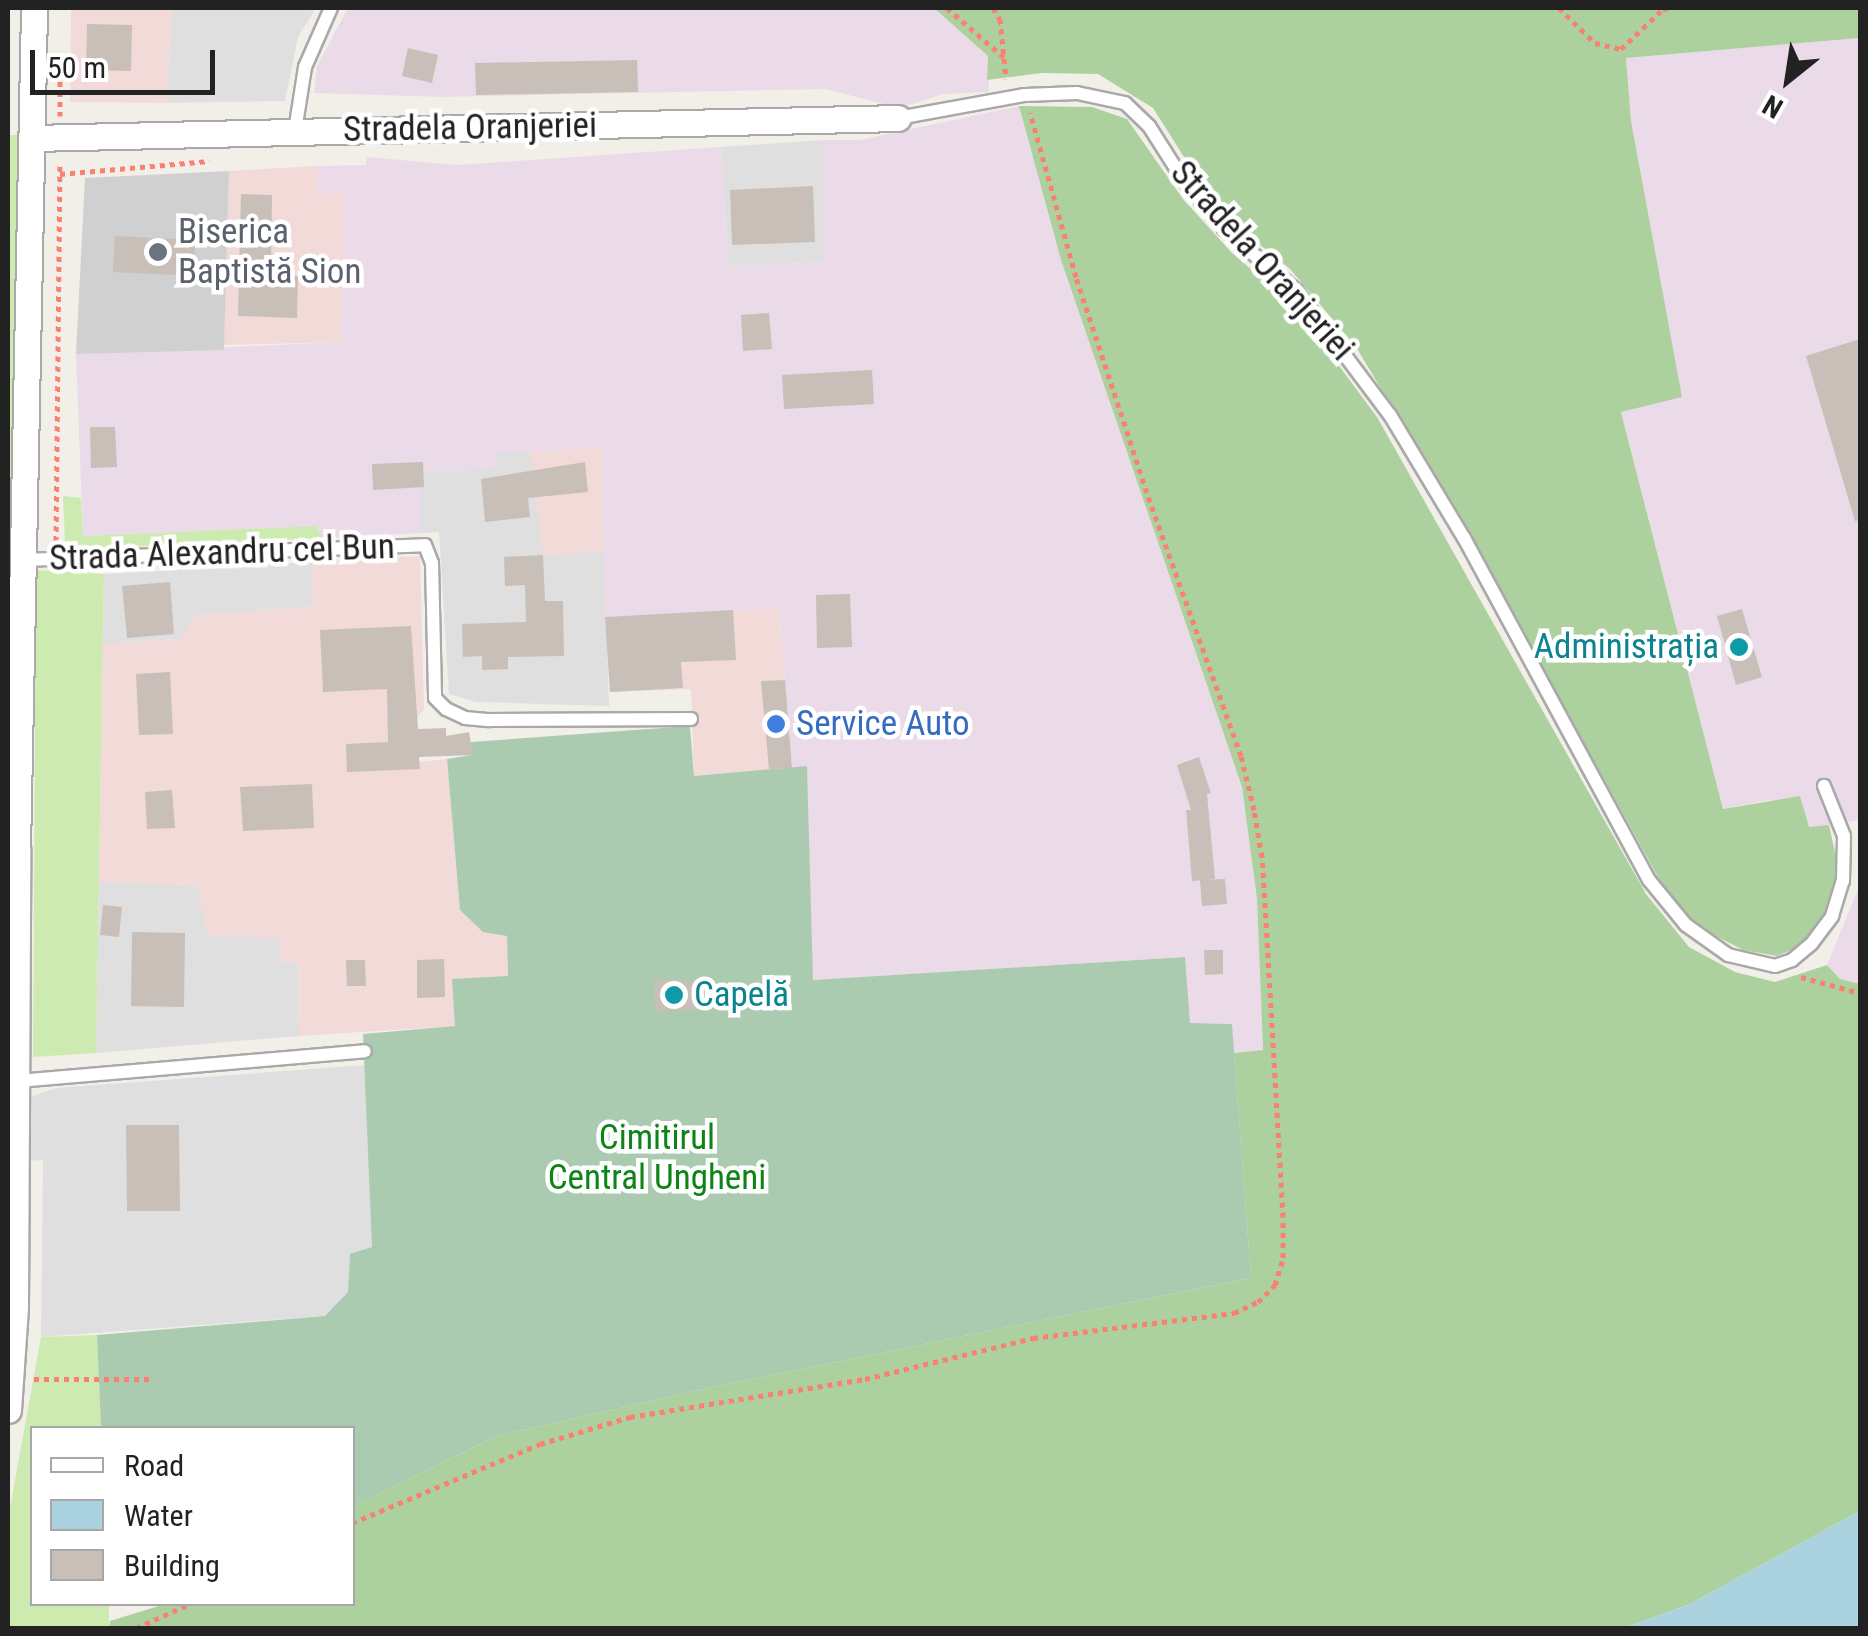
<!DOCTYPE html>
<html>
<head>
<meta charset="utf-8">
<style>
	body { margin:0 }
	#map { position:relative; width:1868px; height:1636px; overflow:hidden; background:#f2efe9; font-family:"Roboto Condensed",sans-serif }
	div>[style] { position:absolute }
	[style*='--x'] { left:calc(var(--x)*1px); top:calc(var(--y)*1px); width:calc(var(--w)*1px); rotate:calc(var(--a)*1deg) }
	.residential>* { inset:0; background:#e0dfdf }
	.commercial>* { inset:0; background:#f2dad9 }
	.industrial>* { inset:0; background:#ebdbe8 }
	.religious>* { inset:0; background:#d0d0d0 }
	.grass>* { inset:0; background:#cdebb0 }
	.forest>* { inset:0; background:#add19e }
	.cemetery>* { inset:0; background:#aacbaf }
	.water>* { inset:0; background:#aad3df }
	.building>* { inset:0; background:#c7bfb8 }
	.path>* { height:5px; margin-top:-2.5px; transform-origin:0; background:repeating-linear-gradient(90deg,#fa8072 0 5px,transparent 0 10px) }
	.roads { filter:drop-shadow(2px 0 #a9a9a9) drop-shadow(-2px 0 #a9a9a9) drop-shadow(0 2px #a9a9a9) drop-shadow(0 -2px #a9a9a9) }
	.service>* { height:12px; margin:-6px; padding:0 6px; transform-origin:6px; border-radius:6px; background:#fff }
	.minor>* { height:25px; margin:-12.5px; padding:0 12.5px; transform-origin:12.5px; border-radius:12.5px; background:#fff }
	.dots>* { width:28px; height:28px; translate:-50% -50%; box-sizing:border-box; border:5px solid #fff; border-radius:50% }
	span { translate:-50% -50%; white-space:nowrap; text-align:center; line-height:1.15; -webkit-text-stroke:9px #fff; paint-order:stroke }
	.street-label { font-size:35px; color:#222 }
	.worship-label { font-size:35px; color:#5b616d }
	.left { translate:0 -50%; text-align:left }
	.culture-label { font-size:35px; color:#0d838f }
	.right { translate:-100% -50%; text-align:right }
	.shop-label { font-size:35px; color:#366cbe }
	.park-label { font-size:35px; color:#0c8416 }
	.frame { position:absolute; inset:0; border:10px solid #222; pointer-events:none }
	.legend { position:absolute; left:30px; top:1426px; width:325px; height:180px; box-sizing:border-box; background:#fff; border:2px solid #a7a7a7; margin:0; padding:12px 18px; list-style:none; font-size:30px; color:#222 }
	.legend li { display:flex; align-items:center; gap:20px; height:50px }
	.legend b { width:50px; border:2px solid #a7a7a7 }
	.north { position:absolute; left:1738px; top:30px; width:100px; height:100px; -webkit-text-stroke:8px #fff; paint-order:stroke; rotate:210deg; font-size:28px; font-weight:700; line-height:40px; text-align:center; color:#222 }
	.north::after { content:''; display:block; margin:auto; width:35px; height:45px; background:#222; clip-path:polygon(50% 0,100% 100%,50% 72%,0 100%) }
	.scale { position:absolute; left:30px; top:50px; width:185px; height:45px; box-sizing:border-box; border:5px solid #222; border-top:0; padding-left:12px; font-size:30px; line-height:35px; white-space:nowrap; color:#222; -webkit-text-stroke:8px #fff; paint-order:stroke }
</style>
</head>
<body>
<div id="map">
	<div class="residential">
		<div style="clip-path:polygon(172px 8px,316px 8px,298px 37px,285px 101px,166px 103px)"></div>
		<div style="clip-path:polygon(825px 140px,824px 262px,728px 267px,721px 147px)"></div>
		<div style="clip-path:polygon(602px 448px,609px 706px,476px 702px,449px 694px,439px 532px,421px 533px,420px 471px,496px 468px,496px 453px)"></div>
		<div style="clip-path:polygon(312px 562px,313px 607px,196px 615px,180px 639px,103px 644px,104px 574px)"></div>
		<div style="clip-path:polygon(99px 882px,197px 885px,282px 937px,298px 963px,299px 1036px,96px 1053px)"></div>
		<div style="clip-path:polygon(366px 1065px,373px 1248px,350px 1255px,349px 1292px,325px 1316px,41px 1337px,43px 1160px,28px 1161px,30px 1097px,56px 1088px)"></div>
	</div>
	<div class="commercial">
		<div style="clip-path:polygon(71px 8px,172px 8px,166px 103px,70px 102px)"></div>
		<div style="clip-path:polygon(317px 166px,317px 192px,344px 193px,342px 342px,224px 345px,229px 171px)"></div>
		<div style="clip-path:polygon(602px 448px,604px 552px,543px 555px,530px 452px)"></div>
		<div style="clip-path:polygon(420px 556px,424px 709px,417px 718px,419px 762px,447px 759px,460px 910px,507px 936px,508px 976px,455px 1026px,299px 1036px,298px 963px,280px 962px,281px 938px,208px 936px,197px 885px,99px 882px,103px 644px,180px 639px,195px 615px,313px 607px,312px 562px)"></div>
		<div style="clip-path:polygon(779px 609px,792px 768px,694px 776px,691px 689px,610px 692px,605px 617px)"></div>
	</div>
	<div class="industrial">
		<div style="clip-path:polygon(348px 8px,934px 8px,988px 56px,989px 92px,943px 94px,900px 108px,825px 89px,441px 97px,314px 93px,317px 66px)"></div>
		<div style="clip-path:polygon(1860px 38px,1860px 863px,1860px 820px,1809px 828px,1770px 800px,1723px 809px,1621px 411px,1681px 397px,1631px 121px,1626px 58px)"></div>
		<div style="clip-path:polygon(1019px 106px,1061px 260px,1242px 787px,1257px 899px,1263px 1050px,1234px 1053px,1231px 1024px,1190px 1023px,1184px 957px,812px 980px,807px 767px,792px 768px,779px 609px,605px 617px,602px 448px,497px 453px,497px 468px,421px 471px,421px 533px,322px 538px,315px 526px,83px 536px,76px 354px,341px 342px,344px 194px,317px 193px,317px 166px,366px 165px,367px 157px,457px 165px,721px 147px,728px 267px,824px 262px,825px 140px,860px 140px)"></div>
		<div style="clip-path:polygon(1860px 884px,1860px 984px,1840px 979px,1827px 965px)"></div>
	</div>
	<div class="religious">
		<div style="clip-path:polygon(229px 171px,224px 350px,76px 354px,85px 178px)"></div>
	</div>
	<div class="grass">
		<div style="clip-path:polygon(8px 135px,18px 135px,11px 756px,8px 756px)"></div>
		<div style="clip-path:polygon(63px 496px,81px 498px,83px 536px,316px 526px,322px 538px,76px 549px,65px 543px)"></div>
		<div style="clip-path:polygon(36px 570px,104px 574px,96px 1053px,33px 1057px)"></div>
		<div style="clip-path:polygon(97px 1335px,101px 1428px,32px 1428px,32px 1604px,109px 1604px,109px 1628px,8px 1628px,8px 1519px,41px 1337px)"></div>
	</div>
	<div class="forest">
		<div style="clip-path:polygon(934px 8px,1860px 8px,1860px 38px,1626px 58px,1631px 121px,1682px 397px,1621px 412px,1723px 809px,1800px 796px,1809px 827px,1829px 825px,1838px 866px,1831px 901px,1816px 930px,1796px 948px,1777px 956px,1743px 950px,1695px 925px,1664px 888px,1479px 552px,1356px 347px,1290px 269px,1219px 212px,1153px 108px,1098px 74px,1042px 73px,987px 80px,988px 56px)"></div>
		<div style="clip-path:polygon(1019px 106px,1092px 107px,1127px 119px,1183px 199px,1231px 252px,1296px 308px,1377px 417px,1646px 894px,1689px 947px,1735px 972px,1775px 982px,1827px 965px,1840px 979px,1860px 984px,1860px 1511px,1688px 1605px,1624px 1628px,109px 1628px,110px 1621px,165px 1604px,352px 1604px,353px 1506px,497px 1436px,717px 1386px,1251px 1278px,1234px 1053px,1263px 1050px,1257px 899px,1242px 787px,1061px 260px)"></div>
	</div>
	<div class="cemetery">
		<div style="clip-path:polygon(690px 726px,694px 776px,807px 766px,813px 980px,1185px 957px,1190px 1023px,1232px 1024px,1251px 1278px,717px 1386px,497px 1436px,353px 1506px,352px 1428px,101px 1428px,97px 1335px,325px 1316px,348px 1292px,350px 1254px,372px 1247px,363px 1034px,455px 1026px,452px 979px,508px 976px,507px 936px,483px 932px,460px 910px,447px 759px,472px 755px,471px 742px)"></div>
	</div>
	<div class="water">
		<div style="clip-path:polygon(1860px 1511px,1860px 1628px,1624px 1628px,1688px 1605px)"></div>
	</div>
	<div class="building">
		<div style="clip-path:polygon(87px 24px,132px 25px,131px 71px,86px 70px)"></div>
		<div style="clip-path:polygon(408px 48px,438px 55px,432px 83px,402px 76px)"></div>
		<div style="clip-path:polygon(637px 60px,638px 92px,476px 95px,475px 63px)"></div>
		<div style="clip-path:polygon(813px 186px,815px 242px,732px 245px,730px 190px)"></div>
		<div style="clip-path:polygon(241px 194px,272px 195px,271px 275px,298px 276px,297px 318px,238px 316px)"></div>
		<div style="clip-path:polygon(115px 236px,195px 240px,194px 276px,113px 272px)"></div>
		<div style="clip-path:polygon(769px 313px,772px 349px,743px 351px,741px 315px)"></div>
		<div style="clip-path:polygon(1860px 339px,1860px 520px,1855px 521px,1806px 356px)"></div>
		<div style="clip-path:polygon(872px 370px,874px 404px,784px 409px,782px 375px)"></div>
		<div style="clip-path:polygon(90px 427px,115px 427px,117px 467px,91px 468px)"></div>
		<div style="clip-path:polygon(423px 462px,424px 487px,373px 490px,372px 464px)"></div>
		<div style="clip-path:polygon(585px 462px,588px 492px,528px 498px,530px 517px,485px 522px,481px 479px)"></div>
		<div style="clip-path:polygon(543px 555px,545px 601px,563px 601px,564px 656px,508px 657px,508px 669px,482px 670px,482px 656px,463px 657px,462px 624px,526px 622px,525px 585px,505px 586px,504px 557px)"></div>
		<div style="clip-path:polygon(170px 582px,174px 634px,127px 638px,122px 586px)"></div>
		<div style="clip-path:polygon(850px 594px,852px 647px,817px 648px,816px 595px)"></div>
		<div style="clip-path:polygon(1742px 609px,1762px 677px,1736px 685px,1717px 616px)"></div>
		<div style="clip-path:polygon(733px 610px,736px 660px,681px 662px,683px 688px,610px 692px,605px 617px)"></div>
		<div style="clip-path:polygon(411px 626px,418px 729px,446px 728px,446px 736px,469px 732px,473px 755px,419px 757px,420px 769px,347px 772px,346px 744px,388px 742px,387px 689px,323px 692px,320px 630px)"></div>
		<div style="clip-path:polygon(170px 672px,173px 734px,139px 735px,136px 674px)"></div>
		<div style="clip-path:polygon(785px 680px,792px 768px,769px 769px,761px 681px)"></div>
		<div style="clip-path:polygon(1199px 757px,1211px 793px,1207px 794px,1215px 879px,1192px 881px,1186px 810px,1191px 810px,1177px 765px)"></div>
		<div style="clip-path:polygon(312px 784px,314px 828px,243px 831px,240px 787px)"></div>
		<div style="clip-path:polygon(172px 790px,175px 828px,147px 829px,145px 792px)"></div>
		<div style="clip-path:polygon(1225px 879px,1227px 904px,1202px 906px,1200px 880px)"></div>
		<div style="clip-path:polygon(103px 905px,122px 907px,119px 937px,100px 935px)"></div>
		<div style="clip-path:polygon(132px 932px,185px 933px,184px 1007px,131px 1006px)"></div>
		<div style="clip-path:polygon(1204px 950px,1223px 950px,1223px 974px,1205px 975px)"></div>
		<div style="clip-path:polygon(444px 959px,445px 997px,417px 998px,417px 960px)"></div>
		<div style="clip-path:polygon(346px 960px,365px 960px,366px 986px,347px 986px)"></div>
		<div style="clip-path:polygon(654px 980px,694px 980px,695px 1010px,655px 1011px)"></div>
		<div style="clip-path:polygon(126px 1125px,179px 1125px,180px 1211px,127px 1211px)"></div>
	</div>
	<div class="path">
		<div style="--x:947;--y:8;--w:77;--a:40.8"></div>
		<div style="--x:993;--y:8;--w:13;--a:58"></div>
		<div style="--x:1000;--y:19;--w:60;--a:84.3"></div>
		<div style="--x:1559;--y:8;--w:50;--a:44.2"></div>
		<div style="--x:1595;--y:43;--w:27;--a:13"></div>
		<div style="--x:1621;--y:49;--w:58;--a:-43.6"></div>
		<div style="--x:1663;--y:9;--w:10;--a:-6"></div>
		<div style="--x:60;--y:116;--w:59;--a:-90"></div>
		<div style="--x:60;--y:174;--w:150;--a:-5"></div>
		<div style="--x:56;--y:541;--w:379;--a:-89.4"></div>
		<div style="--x:1801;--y:977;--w:61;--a:15.2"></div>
		<div style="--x:34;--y:1379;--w:116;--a:0"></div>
		<div style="--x:352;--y:1523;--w:204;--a:-22.8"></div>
		<div style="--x:540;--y:1444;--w:94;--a:-16.7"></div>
		<div style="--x:630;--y:1417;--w:238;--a:-9.2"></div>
		<div style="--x:865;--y:1379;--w:173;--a:-13.7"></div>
		<div style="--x:1033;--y:1338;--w:203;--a:-7.1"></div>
		<div style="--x:1234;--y:1313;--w:26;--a:-25"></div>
		<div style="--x:1258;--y:1302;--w:24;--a:-45"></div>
		<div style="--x:1275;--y:1285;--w:28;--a:-73"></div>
		<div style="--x:1283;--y:1258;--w:41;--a:-90"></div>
		<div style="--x:1283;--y:1217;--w:361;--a:-93.3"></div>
		<div style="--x:1262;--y:857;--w:48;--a:-99.7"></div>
		<div style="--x:1254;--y:810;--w:56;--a:-103.5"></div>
		<div style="--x:1241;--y:756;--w:270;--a:-109.7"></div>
		<div style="--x:1150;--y:502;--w:237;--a:-108.2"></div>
		<div style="--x:1076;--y:277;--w:171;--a:-105.6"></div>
		<div style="--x:136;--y:1628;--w:59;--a:-24"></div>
	</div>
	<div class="roads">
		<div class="service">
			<div style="--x:898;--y:118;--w:129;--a:-10.3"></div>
			<div style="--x:1025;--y:95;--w:52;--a:-2.2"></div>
			<div style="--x:1077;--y:93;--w:49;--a:11.8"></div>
			<div style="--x:1125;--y:103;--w:33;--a:44"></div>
			<div style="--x:1149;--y:126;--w:62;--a:57.6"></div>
			<div style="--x:1182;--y:178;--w:67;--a:50.4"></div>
			<div style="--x:1225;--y:230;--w:93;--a:40.2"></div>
			<div style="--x:1296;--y:290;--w:156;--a:53.1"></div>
			<div style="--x:1390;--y:415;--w:144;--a:59"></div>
			<div style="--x:1464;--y:538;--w:389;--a:61.6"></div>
			<div style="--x:1649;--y:880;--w:58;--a:50.6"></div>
			<div style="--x:1686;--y:925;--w:52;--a:35.5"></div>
			<div style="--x:1728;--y:955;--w:48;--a:13.2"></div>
			<div style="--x:1775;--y:966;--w:18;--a:-19"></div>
			<div style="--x:1792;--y:960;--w:26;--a:-40"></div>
			<div style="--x:1812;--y:943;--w:34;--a:-53"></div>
			<div style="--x:1832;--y:916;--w:37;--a:-73"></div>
			<div style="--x:1843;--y:881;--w:45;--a:-88.7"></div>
			<div style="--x:1844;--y:836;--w:54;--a:-111.8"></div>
			<div style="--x:295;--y:131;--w:65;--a:-81.1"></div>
			<div style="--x:305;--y:67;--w:64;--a:-66.2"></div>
			<div style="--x:23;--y:560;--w:402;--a:-2.1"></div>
			<div style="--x:425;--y:545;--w:19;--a:69"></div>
			<div style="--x:432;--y:563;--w:135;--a:88.7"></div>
			<div style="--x:435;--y:698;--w:16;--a:45"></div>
			<div style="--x:446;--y:709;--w:21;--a:25"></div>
			<div style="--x:465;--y:718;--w:25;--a:5"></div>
			<div style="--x:490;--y:720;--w:201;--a:-0.3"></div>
			<div style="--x:18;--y:1081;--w:348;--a:-4.9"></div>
		</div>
		<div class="minor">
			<div style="--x:32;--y:138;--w:866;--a:-1.32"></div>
			<div style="--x:8;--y:1410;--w:104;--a:-86.1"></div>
			<div style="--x:15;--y:1306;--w:457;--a:-89.7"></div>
			<div style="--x:17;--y:849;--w:841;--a:-88.84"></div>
		</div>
	</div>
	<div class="dots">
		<div style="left:158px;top:252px;background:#6b7280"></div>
		<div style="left:1739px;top:647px;background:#0f9aa8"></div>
		<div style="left:776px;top:724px;background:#3f7fe0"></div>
		<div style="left:674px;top:995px;background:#0f9aa8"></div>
	</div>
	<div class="street-label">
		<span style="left:470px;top:128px;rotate:-1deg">Stradela Oranjeriei</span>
		<span style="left:1262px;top:261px;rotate:48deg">Stradela Oranjeriei</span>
		<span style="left:222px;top:553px;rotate:-2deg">Strada Alexandru cel Bun</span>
	</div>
	<div class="worship-label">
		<span class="left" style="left:178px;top:252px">Biserica<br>Baptistă Sion</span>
	</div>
	<div class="culture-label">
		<span class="right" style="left:1719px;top:647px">Administrația</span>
		<span class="left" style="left:694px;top:995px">Capelă</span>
	</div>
	<div class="shop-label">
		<span class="left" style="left:796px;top:724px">Service Auto</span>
	</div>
	<div class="park-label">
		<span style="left:657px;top:1158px">Cimitirul<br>Central Ungheni</span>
	</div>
	<div class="frame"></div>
	<ul class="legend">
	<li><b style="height:12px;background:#fff"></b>Road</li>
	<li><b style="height:28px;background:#aad3df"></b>Water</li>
	<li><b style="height:28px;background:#c7bfb8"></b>Building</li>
	</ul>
	<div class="north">N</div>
	<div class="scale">50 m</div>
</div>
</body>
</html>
